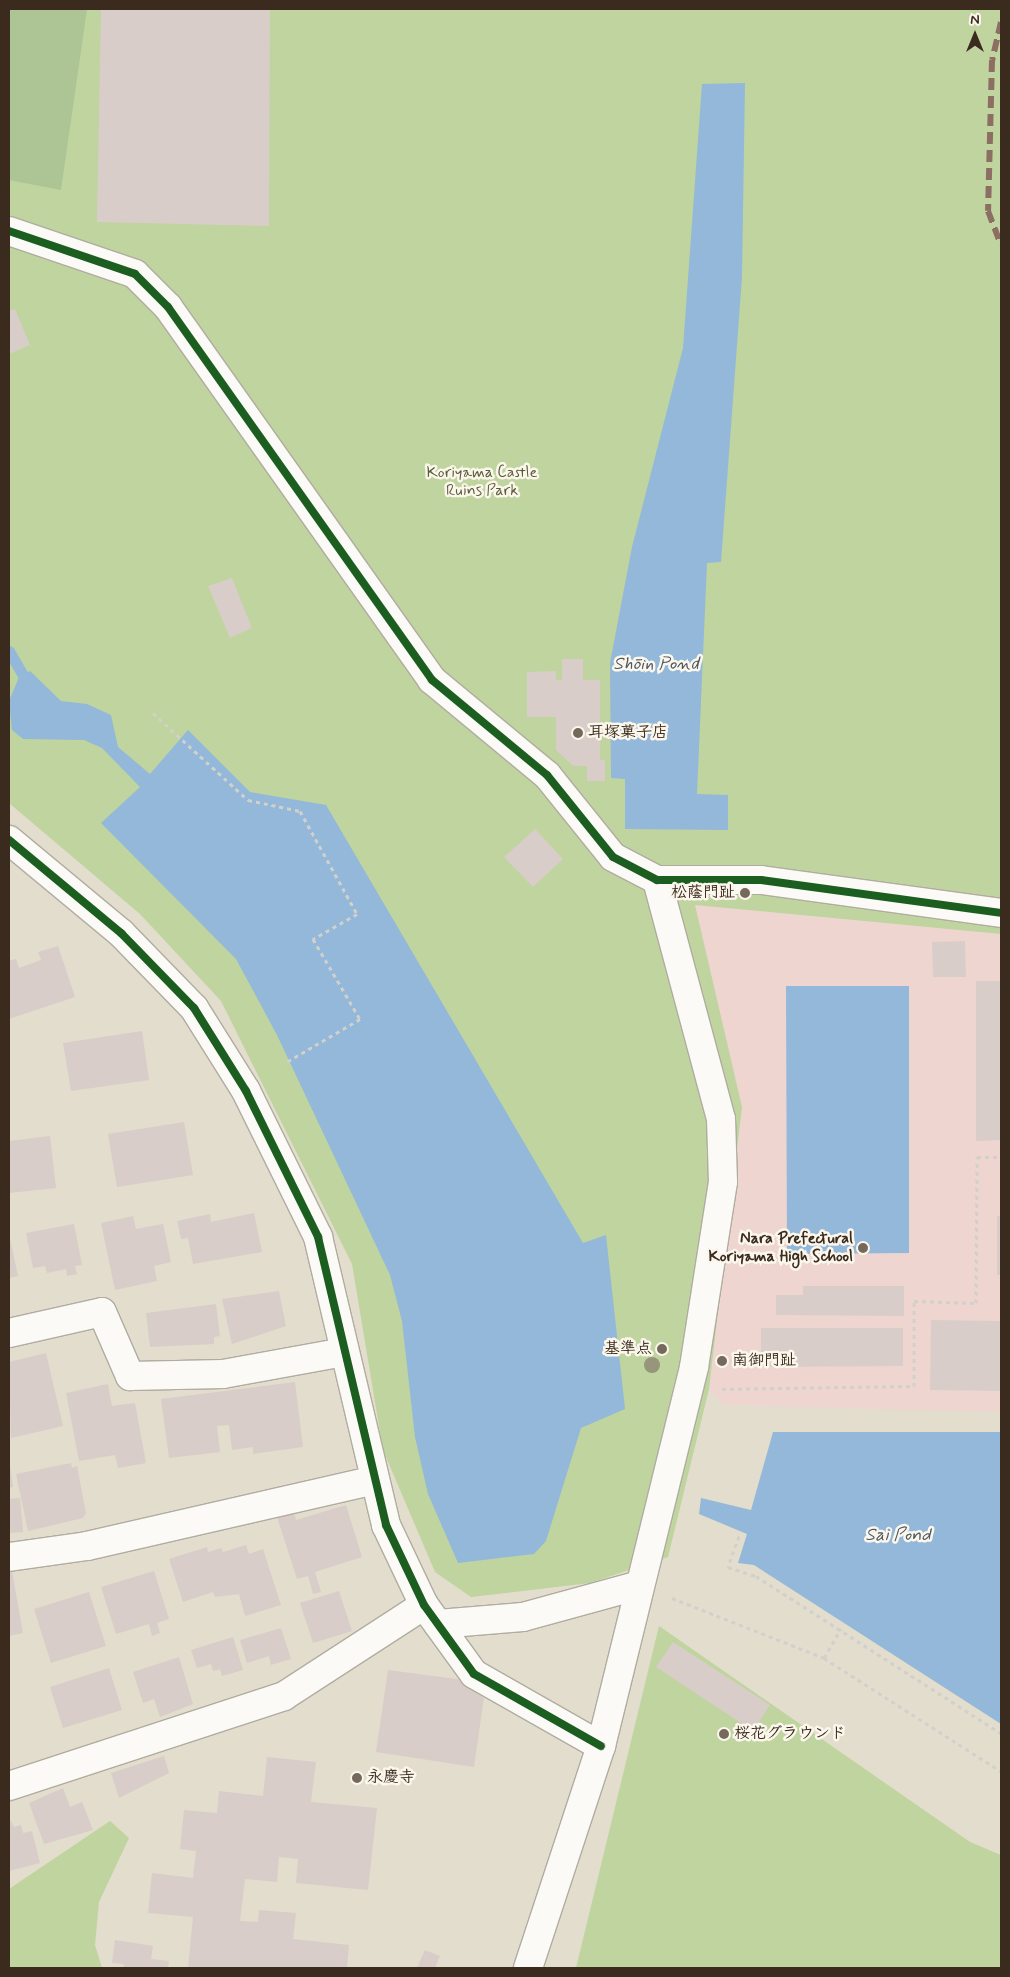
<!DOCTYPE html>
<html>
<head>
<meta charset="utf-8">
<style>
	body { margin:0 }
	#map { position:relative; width:1010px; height:1977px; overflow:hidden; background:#e2ddcc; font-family:Mynerve,"Klee One",sans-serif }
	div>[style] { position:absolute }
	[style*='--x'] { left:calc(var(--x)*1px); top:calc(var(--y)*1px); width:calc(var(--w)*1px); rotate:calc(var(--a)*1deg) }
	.built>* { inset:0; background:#eed5d0 }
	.green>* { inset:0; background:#bfd49e }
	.forest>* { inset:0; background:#adc495 }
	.water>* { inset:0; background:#93b8d9 }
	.stream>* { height:11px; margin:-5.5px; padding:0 5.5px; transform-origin:5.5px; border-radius:5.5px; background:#93b8d9 }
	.building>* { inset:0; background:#d9cdc9 }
	.path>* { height:3px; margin-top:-1.5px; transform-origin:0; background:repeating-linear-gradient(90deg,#d2d0cb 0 4px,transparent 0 8px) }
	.roads { filter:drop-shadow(1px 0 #b0aca0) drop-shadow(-1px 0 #b0aca0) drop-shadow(0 1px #b0aca0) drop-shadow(0 -1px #b0aca0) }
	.minor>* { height:28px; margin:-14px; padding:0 14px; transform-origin:14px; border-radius:14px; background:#fbfaf7 }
	.quiet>* { height:6px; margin-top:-3px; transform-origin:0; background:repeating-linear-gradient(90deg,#8d6e63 0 12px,transparent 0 18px) }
	.cycleway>* { height:8px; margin:-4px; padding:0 4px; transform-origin:4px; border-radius:4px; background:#1b5e20 }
	.trees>* { width:16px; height:16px; margin:-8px; border-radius:50%; background:#97967b }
	.dots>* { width:14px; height:14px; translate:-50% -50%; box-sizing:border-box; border:2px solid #fbf7ec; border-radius:50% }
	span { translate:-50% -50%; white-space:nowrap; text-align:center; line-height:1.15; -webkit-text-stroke:5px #fbf7ec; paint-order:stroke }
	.park-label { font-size:16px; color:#5a5b39 }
	.poi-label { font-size:16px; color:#3b2a1e; font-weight:700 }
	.left { translate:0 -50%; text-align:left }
	.right { translate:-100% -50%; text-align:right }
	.water-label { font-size:18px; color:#4e5662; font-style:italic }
	.frame { position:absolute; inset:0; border:10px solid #3b2a1e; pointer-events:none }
	.north { position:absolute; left:950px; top:10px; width:50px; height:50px; -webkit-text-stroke:4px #fbf7ec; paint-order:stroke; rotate:0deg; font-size:14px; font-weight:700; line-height:20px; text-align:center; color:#3b2a1e }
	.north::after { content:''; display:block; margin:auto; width:18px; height:22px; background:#3b2a1e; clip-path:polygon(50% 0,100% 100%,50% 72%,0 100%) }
</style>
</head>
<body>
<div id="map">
	<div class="built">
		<div style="clip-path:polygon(694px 905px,1001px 934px,1001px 1412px,724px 1405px,709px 1389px,742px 1107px)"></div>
	</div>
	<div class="green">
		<div style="clip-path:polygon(9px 9px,1001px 9px,1001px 934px,695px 905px,742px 1107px,709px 1389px,668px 1557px,590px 1583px,471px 1597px,435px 1572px,383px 1450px,352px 1264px,221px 1001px,140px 914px,9px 803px)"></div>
		<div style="clip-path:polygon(659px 1626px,970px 1842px,1001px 1855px,1001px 1968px,576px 1968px)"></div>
		<div style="clip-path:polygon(110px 1821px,129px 1838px,99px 1902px,95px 1945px,102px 1968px,9px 1968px,9px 1889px)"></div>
	</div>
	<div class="forest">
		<div style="clip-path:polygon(9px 9px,87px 9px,61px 190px,9px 180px)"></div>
	</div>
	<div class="water">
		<div style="clip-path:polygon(745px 83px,742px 277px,721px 562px,707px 563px,697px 794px,728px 795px,728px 830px,625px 829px,625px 779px,611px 778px,610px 663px,632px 547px,683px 348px,702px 84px)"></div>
		<div style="clip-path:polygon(30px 671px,61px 701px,87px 704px,111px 715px,118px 747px,150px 774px,188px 730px,250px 792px,326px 805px,583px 1243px,606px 1235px,625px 1409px,581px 1428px,546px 1541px,534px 1554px,458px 1563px,428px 1494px,415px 1437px,402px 1321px,390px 1275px,277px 1035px,236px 959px,101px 823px,140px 787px,102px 748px,84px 740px,23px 739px,12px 730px,9px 701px,19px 677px)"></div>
		<div style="clip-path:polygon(786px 986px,909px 986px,909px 1253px,787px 1254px)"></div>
		<div style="clip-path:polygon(773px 1432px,1001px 1432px,1001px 1724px,754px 1565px,738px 1563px,747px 1534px,699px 1514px,701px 1498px,751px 1510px)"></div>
	</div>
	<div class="stream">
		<div style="--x:9;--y:651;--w:28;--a:60"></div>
	</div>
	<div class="building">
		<div style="clip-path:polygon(101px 9px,270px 9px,269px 226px,97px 222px)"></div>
		<div style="clip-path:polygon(15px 309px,30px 345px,9px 354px,9px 311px)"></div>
		<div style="clip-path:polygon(232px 578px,252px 628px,230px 638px,208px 586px)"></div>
		<div style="clip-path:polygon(562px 659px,583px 659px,583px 680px,600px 680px,600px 760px,605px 760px,605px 781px,587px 781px,587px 766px,573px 766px,556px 750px,556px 717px,527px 717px,527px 672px,556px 671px,556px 680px,562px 680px)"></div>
		<div style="clip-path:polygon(535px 829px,563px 859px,533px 887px,504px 857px)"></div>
		<div style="clip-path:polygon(965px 941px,966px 977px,933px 977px,932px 942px)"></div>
		<div style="clip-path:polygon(58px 946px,75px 997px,9px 1019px,9px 961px,16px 959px,19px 968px,41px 960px,38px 952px)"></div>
		<div style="clip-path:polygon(976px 981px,1001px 981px,1001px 1140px,976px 1141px)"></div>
		<div style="clip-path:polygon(142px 1031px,149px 1080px,71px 1091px,63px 1043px)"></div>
		<div style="clip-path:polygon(184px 1122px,193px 1175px,117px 1187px,108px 1134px)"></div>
		<div style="clip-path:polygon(50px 1136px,56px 1188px,9px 1193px,9px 1141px)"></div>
		<div style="clip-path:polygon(254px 1213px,262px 1252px,193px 1264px,188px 1238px,181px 1239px,177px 1221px,210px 1214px,211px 1222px)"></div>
		<div style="clip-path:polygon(133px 1216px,136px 1229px,163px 1224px,171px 1262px,154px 1266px,157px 1281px,115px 1290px,101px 1223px)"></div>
		<div style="clip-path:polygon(997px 1216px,1001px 1216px,1001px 1275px,997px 1275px)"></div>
		<div style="clip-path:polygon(74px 1224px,82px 1265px,75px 1266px,77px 1274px,67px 1276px,66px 1269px,47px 1273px,45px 1266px,33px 1268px,26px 1233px)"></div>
		<div style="clip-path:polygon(9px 1234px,18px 1276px,9px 1278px)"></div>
		<div style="clip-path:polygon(803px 1286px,904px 1286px,904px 1316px,776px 1315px,776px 1295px,803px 1295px)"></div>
		<div style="clip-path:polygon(279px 1291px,286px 1326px,232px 1344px,222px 1299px)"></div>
		<div style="clip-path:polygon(216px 1304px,220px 1336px,214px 1337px,214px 1344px,150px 1347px,146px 1313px)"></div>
		<div style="clip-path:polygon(931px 1320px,1001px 1321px,1001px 1391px,930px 1390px)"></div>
		<div style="clip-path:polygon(761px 1328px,903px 1328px,903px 1366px,761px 1367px)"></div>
		<div style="clip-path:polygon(46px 1353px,63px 1426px,11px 1438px,9px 1362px)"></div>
		<div style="clip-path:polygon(295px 1382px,303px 1447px,253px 1454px,253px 1447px,232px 1450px,229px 1425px,217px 1426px,220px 1452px,169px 1458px,161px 1399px)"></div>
		<div style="clip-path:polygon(108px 1384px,112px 1406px,135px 1403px,146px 1463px,118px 1468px,115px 1455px,79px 1461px,66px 1393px)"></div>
		<div style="clip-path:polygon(71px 1463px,72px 1468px,77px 1466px,86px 1513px,83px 1518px,28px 1531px,16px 1474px)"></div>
		<div style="clip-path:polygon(10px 1466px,13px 1487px,9px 1488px,9px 1467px)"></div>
		<div style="clip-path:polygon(20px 1498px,23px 1532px,9px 1533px,9px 1499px)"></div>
		<div style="clip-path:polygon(346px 1505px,362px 1557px,315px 1572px,321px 1592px,313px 1594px,308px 1576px,297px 1579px,277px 1517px,294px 1512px,296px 1520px)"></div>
		<div style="clip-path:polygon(246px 1545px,249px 1554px,263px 1549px,281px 1605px,245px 1616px,239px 1594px,215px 1597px,213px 1592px,183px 1602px,169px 1559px,207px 1547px,208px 1552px,221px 1548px,223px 1552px)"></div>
		<div style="clip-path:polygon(12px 1571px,23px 1633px,9px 1636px,9px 1572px)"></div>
		<div style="clip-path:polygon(154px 1571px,169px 1619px,157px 1623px,160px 1633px,152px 1636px,149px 1624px,116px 1634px,101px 1587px)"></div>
		<div style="clip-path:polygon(339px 1591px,352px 1631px,313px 1643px,300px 1603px)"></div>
		<div style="clip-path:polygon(89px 1592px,106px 1646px,51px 1663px,34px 1609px)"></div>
		<div style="clip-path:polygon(281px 1628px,291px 1659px,271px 1665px,269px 1656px,247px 1663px,240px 1640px)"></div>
		<div style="clip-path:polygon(233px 1637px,243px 1670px,222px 1676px,220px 1669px,213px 1671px,211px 1664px,197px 1668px,191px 1650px)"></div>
		<div style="clip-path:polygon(673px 1642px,770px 1705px,753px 1731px,656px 1667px)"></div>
		<div style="clip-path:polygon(179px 1657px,193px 1704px,160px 1717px,154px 1699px,143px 1703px,133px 1672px)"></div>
		<div style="clip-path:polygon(109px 1668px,122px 1710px,63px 1728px,50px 1687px)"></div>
		<div style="clip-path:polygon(388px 1670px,486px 1683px,474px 1767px,376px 1752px)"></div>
		<div style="clip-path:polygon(164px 1756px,169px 1773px,119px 1798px,111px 1773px)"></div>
		<div style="clip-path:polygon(267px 1757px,316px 1762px,311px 1802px,377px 1808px,368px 1890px,296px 1883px,298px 1859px,279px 1857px,277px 1882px,245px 1879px,240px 1921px,258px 1922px,259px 1910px,296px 1913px,293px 1939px,349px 1945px,347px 1968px,188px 1968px,193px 1917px,148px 1913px,152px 1873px,193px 1878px,196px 1851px,180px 1849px,184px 1810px,217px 1813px,219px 1791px,263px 1796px)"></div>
		<div style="clip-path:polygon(63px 1788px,70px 1807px,82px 1802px,93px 1830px,44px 1844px,29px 1803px)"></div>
		<div style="clip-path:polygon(9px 1818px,14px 1827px,21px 1825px,23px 1833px,32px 1831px,40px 1863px,9px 1871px)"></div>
		<div style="clip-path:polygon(115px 1940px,153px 1946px,151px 1959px,169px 1961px,168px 1968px,123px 1968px,124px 1964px,112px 1963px)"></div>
		<div style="clip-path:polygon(425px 1950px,440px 1956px,435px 1968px,417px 1968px)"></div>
	</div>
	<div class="path">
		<div style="--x:153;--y:713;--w:129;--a:42.5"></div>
		<div style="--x:248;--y:800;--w:53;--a:11.9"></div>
		<div style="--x:300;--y:811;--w:118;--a:61"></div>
		<div style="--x:357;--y:914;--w:51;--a:150.4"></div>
		<div style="--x:313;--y:939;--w:93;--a:59.6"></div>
		<div style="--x:360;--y:1019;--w:87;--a:149.6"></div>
		<div style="--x:722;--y:1389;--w:192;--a:-0.9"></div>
		<div style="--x:914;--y:1386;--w:85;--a:-90"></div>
		<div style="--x:914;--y:1301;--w:62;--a:1.8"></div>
		<div style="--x:976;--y:1303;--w:146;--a:-89.6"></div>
		<div style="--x:977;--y:1157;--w:24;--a:0"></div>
		<div style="--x:739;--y:1536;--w:33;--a:110"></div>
		<div style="--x:728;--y:1567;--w:29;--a:18"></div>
		<div style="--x:756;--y:1576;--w:291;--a:32.7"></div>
		<div style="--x:672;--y:1598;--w:163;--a:21.5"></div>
		<div style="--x:824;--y:1658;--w:210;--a:32.6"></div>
		<div style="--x:824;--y:1658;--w:34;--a:-60"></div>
	</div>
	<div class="roads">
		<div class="minor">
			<div style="--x:9;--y:231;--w:133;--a:18.8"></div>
			<div style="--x:135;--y:274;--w:47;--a:45"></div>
			<div style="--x:168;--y:307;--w:457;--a:54.7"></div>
			<div style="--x:432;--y:680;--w:149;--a:39.6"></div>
			<div style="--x:547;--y:775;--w:105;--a:51.2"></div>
			<div style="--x:613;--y:857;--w:50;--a:27.6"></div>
			<div style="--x:657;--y:880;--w:104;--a:0"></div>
			<div style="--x:761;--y:880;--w:242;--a:7.8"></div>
			<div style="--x:9;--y:840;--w:146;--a:39.7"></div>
			<div style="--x:121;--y:933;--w:105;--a:45.8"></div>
			<div style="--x:194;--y:1008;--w:98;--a:57.9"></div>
			<div style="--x:246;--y:1091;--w:163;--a:63.7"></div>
			<div style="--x:318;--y:1237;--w:296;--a:76.7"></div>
			<div style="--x:386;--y:1525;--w:89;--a:64.6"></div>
			<div style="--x:424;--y:1605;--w:85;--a:54.1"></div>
			<div style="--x:474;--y:1674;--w:146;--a:29.6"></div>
			<div style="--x:9;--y:1333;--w:95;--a:-12.7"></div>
			<div style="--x:102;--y:1312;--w:70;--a:66.4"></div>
			<div style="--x:130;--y:1376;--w:93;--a:-1.2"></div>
			<div style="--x:223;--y:1374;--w:123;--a:-10.3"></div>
			<div style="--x:9;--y:1557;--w:79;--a:-8"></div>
			<div style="--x:87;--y:1546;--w:295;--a:-12.9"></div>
			<div style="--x:438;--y:1624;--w:85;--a:-4.7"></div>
			<div style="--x:523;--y:1617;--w:121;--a:-15.3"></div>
			<div style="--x:9;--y:1786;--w:289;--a:-18.1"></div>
			<div style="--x:284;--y:1696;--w:167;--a:-33"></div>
			<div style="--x:528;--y:1968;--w:234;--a:-71.8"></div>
			<div style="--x:601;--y:1746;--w:390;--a:-76.2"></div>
			<div style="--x:694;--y:1367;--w:187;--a:-81.1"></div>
			<div style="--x:723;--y:1182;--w:63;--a:-91.8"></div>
			<div style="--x:721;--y:1119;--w:247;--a:-105"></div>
		</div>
	</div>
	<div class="quiet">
		<div style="--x:1001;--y:22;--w:39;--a:103"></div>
		<div style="--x:992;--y:60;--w:151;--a:91.5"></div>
		<div style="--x:988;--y:211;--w:36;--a:69"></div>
	</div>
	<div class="cycleway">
		<div style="--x:9;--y:231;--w:133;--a:18.8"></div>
		<div style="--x:135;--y:274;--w:47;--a:45"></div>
		<div style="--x:168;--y:307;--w:457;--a:54.7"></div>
		<div style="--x:432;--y:680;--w:149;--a:39.6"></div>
		<div style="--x:547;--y:775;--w:105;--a:51.2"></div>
		<div style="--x:613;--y:857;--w:50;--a:27.6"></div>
		<div style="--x:657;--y:880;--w:104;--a:0"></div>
		<div style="--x:761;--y:880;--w:242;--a:7.8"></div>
		<div style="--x:9;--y:840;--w:146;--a:39.7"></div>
		<div style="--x:121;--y:933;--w:105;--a:45.8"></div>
		<div style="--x:194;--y:1008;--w:98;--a:57.9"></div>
		<div style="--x:246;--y:1091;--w:163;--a:63.7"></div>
		<div style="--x:318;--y:1237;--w:296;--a:76.7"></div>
		<div style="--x:386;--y:1525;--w:89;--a:64.6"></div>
		<div style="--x:424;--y:1605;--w:85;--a:54.1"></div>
		<div style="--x:474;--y:1674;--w:146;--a:29.6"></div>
	</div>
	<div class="trees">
		<div style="left:652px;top:1365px"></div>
	</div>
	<div class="dots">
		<div style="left:578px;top:733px;background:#75695b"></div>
		<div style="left:745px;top:893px;background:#75695b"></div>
		<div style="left:863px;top:1248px;background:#75695b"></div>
		<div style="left:662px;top:1349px;background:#75695b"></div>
		<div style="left:722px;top:1361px;background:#75695b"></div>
		<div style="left:724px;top:1734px;background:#75695b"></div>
		<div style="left:357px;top:1778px;background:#75695b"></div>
	</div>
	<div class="park-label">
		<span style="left:482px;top:482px">Koriyama Castle<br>Ruins Park</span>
	</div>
	<div class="poi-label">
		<span class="left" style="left:588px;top:733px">耳塚菓子店</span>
		<span class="right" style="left:735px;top:893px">松蔭門趾</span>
		<span class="right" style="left:853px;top:1248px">Nara Prefectural<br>Koriyama High School</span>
		<span class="right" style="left:652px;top:1349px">基準点</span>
		<span class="left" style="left:732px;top:1361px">南御門趾</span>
		<span class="left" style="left:734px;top:1734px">桜花グラウンド</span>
		<span class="left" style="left:367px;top:1778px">永慶寺</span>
	</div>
	<div class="water-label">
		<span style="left:656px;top:664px">Shōin Pond</span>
		<span style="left:898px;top:1535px">Sai Pond</span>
	</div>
	<div class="frame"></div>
	<div class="north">N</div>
</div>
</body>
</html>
